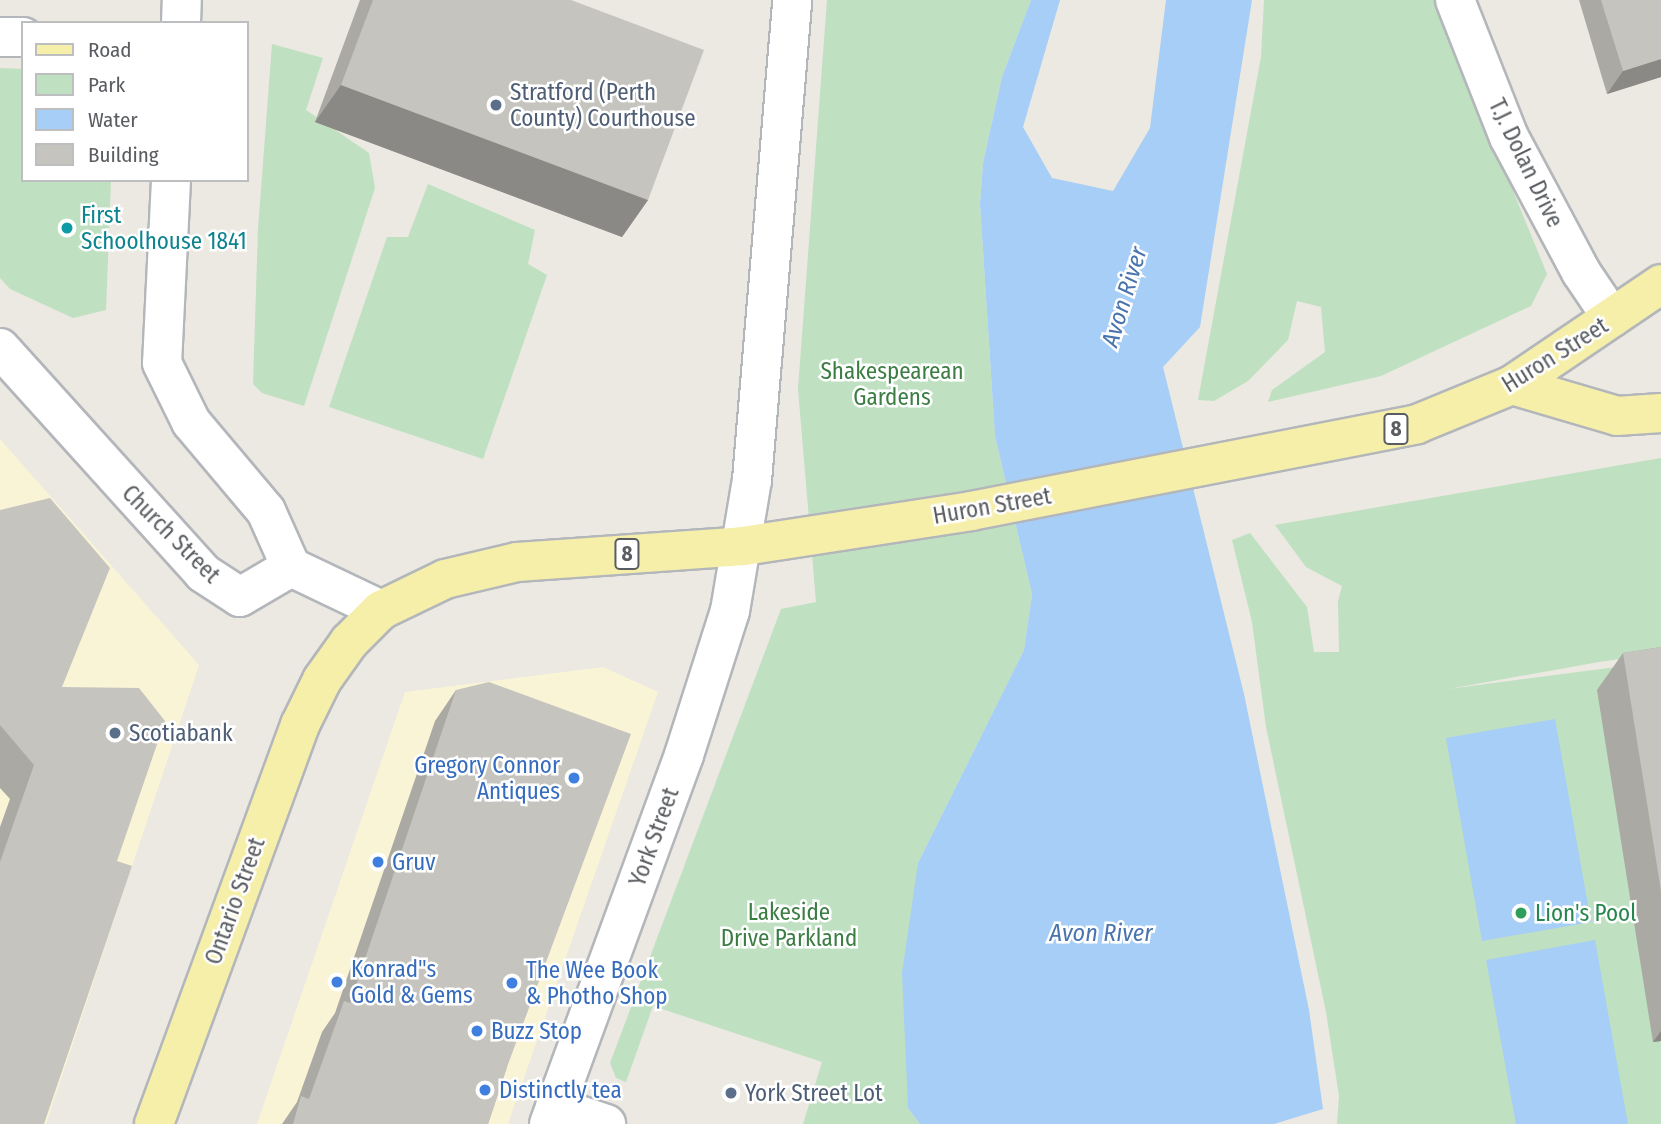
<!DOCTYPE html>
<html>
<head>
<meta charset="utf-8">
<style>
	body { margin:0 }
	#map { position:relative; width:1661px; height:1124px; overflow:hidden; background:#ebe9e1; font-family:"Fira Sans Condensed",sans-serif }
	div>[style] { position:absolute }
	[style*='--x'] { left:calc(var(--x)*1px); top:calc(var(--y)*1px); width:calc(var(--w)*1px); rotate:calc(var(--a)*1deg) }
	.commercial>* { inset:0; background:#faf4d7 }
	.green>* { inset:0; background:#bfe0c1 }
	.water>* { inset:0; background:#a6cef6 }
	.roads { filter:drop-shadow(2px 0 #b3b6ba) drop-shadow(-2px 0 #b3b6ba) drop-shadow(0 2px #b3b6ba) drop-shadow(0 -2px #b3b6ba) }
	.minor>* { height:38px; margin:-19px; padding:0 19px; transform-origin:19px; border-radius:19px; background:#fff }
	.major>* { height:38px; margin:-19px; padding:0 19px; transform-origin:19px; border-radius:19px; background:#f6efaa }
	.wall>* { inset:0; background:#aaa9a3 }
	.shaded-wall>* { inset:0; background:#8b8985 }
	.building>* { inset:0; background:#c6c4be }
	.dots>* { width:19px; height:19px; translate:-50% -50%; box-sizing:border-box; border:4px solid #fff; border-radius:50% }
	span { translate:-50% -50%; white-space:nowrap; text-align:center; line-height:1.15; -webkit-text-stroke:5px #fff; paint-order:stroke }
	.shield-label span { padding:2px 5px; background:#fff; border:2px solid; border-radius:5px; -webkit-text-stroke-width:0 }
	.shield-label { font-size:21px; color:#595c60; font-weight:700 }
	.service-label { font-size:23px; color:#4e5e75 }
	.left { translate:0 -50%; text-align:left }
	.street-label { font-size:23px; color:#595c60 }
	.culture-label { font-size:23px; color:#0d838f }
	.park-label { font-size:23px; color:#3c7d43 }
	.shop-label { font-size:23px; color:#366cbe }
	.right { translate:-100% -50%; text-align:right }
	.leisure-label { font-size:23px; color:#27864d }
	.water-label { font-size:24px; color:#4974ae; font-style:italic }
	.legend { position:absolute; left:21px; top:21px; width:228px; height:161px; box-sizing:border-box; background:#fff; border:2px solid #bdbebf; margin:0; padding:9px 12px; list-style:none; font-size:21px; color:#595c60 }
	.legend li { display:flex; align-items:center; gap:14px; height:35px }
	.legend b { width:35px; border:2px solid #bdbebf }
</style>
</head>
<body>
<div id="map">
	<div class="commercial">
		<div style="clip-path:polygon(0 439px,199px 665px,46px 1124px,0 1124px)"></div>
		<div style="clip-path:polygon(603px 667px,658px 692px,508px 1124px,257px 1124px,405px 692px)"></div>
	</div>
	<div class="green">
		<div style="clip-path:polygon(827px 0,1031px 0,1002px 77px,983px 163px,980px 204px,995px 436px,1032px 594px,1024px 650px,918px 863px,908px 1108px,920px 1124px,803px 1124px,822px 1062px,653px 1006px,626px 1082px,616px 1078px,610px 1063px,781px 609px,816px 602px,798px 389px)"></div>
		<div style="clip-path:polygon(1264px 0,1435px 0,1547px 274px,1531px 306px,1381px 376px,1268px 402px,1272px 390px,1325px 352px,1321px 307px,1297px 301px,1288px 340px,1248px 381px,1214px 401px,1198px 400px,1261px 57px)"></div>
		<div style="clip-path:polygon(272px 44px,323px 58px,306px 110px,369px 153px,375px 188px,304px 406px,262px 393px,253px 384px,258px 229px)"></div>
		<div style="clip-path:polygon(0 68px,23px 69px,23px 180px,111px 180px,106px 310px,73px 318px,10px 289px,0 278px)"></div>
		<div style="clip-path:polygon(428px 184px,535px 230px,528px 264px,547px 275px,483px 459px,329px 407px,387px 237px,408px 237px)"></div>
		<div style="clip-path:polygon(evenodd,1661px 458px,1661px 1124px,1337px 1124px,1339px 1096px,1326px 1012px,1266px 727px,1252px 622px,1232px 540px,1250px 533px,1307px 607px,1314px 652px,1339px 652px,1338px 601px,1342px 586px,1306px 567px,1275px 525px,1661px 458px,1646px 655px,1655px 662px,1448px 689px,1599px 662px,1646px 655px)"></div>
	</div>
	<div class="water">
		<div style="clip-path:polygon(1031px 0,1060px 0,1023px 127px,1052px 178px,1113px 191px,1150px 128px,1166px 0,1252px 0,1200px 327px,1163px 367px,1244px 694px,1309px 1010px,1323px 1109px,1274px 1124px,920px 1124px,908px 1108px,902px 973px,918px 863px,1024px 650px,1032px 594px,995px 436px,980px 204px,983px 163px,1002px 77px)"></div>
		<div style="clip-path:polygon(1555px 719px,1591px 922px,1482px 941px,1446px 738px)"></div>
		<div style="clip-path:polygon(1595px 940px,1628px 1124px,1516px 1124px,1486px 960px)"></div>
	</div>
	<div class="roads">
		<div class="minor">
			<div style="--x:1455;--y:0;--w:147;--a:68.5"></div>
			<div style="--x:1509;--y:137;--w:153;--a:61.9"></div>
			<div style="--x:1581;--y:272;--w:55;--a:56"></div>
			<div style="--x:181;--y:23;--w:23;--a:-88"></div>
			<div style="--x:0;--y:37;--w:23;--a:0"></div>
			<div style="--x:171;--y:180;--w:183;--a:92.8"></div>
			<div style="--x:162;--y:363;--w:66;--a:63.8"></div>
			<div style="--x:191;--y:422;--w:116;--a:49.9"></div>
			<div style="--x:266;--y:511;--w:61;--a:65.9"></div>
			<div style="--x:0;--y:348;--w:303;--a:47.9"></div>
			<div style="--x:203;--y:573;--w:44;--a:33"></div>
			<div style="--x:240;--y:597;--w:59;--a:-30.5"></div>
			<div style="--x:291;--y:567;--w:100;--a:25.5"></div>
			<div style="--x:555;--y:1107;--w:54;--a:18.4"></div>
			<div style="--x:549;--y:1124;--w:393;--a:-69.9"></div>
			<div style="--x:684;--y:755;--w:151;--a:-72.3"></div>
			<div style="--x:730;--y:611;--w:133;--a:-80.5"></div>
			<div style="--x:752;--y:480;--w:482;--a:-85.2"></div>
		</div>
		<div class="major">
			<div style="--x:1512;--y:385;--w:109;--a:16.4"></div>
			<div style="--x:1617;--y:416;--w:44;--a:-3.9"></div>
			<div style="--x:154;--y:1124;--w:425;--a:-69.9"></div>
			<div style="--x:300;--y:725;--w:50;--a:-63.9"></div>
			<div style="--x:322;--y:680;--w:47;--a:-54.6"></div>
			<div style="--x:349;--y:642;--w:45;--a:-45"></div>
			<div style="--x:381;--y:610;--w:71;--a:-25.8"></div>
			<div style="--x:445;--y:579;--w:74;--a:-13.3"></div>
			<div style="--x:517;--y:562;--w:227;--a:-4"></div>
			<div style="--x:743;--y:546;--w:231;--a:-8.7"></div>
			<div style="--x:971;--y:511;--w:454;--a:-11"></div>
			<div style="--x:1417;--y:424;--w:103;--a:-22.3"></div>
			<div style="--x:1512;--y:385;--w:180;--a:-34.1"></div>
		</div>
	</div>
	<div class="wall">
		<div style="clip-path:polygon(360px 0,571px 0,648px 200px,622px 237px,315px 122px)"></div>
		<div style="clip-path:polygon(1579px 0,1661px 0,1661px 77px,1607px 94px)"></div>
		<div style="clip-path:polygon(0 510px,62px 687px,0 1124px,0 827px,10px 799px,0 788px)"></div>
		<div style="clip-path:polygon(1661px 647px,1661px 1041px,1653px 1042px,1597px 690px,1623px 653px)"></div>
		<div style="clip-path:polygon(456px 690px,507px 1067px,488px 1124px,282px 1124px,297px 1102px,322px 1032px,335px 1013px,435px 721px)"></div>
	</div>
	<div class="shaded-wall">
		<div style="clip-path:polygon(1661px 59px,1661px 77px,1607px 94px,1623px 71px)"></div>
		<div style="clip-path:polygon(341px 85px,648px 200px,622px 237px,315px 122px)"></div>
		<div style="clip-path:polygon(1661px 1031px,1661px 1041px,1653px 1042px)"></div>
	</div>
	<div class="building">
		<div style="clip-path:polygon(373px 0,571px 0,704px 50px,648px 200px,341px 85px)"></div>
		<div style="clip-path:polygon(1601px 0,1661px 0,1661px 59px,1623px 71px)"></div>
		<div style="clip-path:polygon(50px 498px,110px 568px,62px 687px,139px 688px,165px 721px,117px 861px,132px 866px,44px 1124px,0 1124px,0 862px,34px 765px,0 725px,0 510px)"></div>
		<div style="clip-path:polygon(1661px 647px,1661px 891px,1623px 653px)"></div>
		<div style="clip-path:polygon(489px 682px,631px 734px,507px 1067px,488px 1124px,293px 1124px,301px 1096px,309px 1099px,344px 1001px,350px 1003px,456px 690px)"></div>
	</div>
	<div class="dots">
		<div style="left:496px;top:105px;background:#5c6f8a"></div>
		<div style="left:67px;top:228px;background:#0f9aa8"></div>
		<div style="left:115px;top:733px;background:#5c6f8a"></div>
		<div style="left:574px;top:778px;background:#3f7fe0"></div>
		<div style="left:378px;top:862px;background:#3f7fe0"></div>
		<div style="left:1521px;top:913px;background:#2e9e5b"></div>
		<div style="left:337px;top:982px;background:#3f7fe0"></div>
		<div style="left:512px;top:983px;background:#3f7fe0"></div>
		<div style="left:477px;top:1031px;background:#3f7fe0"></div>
		<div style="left:485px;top:1090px;background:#3f7fe0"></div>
		<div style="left:731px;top:1093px;background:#5c6f8a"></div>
	</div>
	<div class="shield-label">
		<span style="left:1396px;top:429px">8</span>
		<span style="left:627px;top:554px">8</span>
	</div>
	<div class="service-label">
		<span class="left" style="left:510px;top:105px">Stratford (Perth<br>County) Courthouse</span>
		<span class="left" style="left:129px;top:733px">Scotiabank</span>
		<span class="left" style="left:745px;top:1093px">York Street Lot</span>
	</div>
	<div class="street-label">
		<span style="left:1526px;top:163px;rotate:64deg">T.J. Dolan Drive</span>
		<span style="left:1555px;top:355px;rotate:-32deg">Huron Street</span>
		<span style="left:992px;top:506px;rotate:-10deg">Huron Street</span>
		<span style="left:171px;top:534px;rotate:45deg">Church Street</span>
		<span style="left:654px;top:837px;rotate:-70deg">York Street</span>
		<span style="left:235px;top:901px;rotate:-70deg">Ontario Street</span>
	</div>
	<div class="culture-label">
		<span class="left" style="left:81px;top:228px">First<br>Schoolhouse 1841</span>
	</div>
	<div class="park-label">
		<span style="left:892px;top:384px">Shakespearean<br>Gardens</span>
		<span style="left:789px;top:925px">Lakeside<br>Drive Parkland</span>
	</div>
	<div class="shop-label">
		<span class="right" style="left:560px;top:778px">Gregory Connor<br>Antiques</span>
		<span class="left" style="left:392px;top:862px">Gruv</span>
		<span class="left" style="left:351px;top:982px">Konrad"s<br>Gold &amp; Gems</span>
		<span class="left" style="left:526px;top:983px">The Wee Book<br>&amp; Photho Shop</span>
		<span class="left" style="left:491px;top:1031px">Buzz Stop</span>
		<span class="left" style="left:499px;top:1090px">Distinctly tea</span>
	</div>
	<div class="leisure-label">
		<span class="left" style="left:1535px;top:913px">Lion's Pool</span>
	</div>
	<div class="water-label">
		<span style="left:1125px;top:297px;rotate:-73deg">Avon River</span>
		<span style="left:1101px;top:934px">Avon River</span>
	</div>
	<ul class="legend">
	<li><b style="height:9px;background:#f6efaa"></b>Road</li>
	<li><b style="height:19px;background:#bfe0c1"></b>Park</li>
	<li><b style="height:19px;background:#a6cef6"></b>Water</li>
	<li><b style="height:19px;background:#c6c4be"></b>Building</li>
	</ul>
</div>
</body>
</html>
